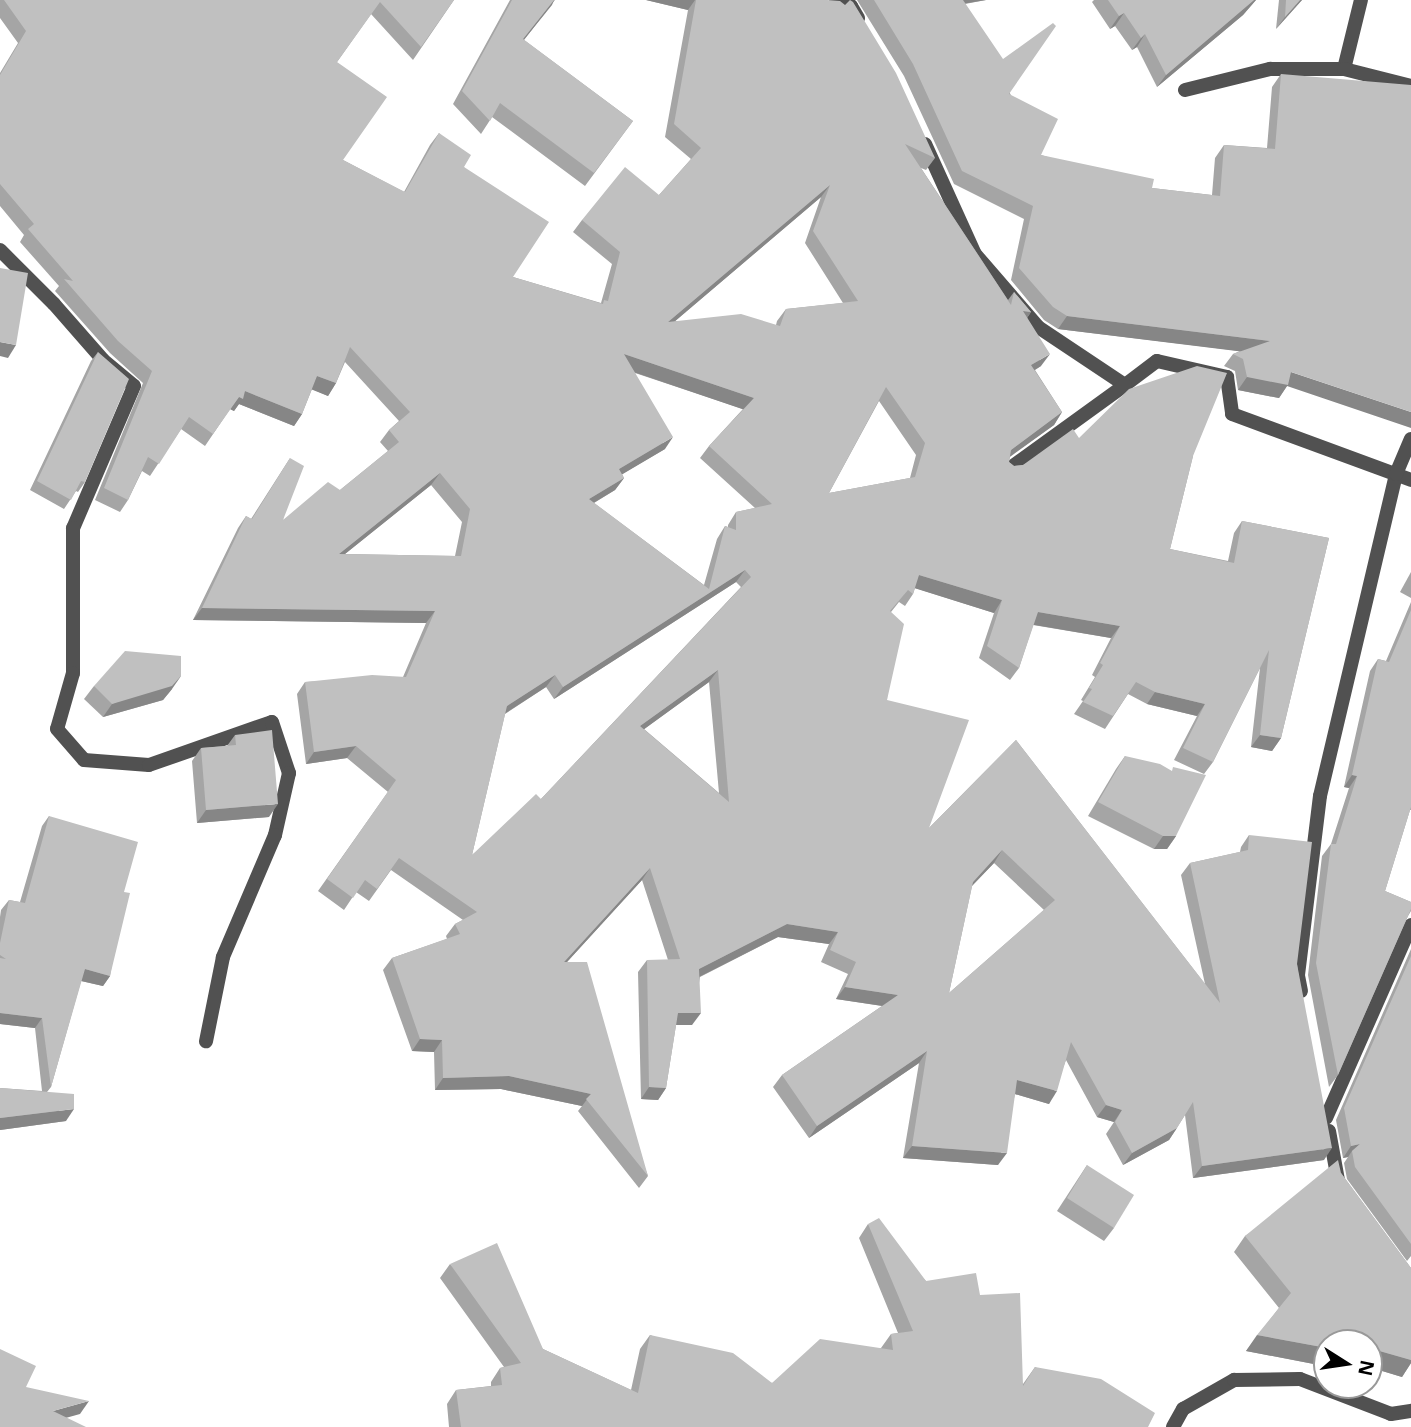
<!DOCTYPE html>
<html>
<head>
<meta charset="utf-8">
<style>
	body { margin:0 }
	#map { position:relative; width:1411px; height:1427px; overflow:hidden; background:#fff; font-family:"Open Sans",sans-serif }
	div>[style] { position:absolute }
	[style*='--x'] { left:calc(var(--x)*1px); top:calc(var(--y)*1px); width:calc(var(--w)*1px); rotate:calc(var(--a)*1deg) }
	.street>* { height:14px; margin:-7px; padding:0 7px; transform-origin:7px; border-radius:7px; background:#515151 }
	.wall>* { inset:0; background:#a5a5a5 }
	.shaded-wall>* { inset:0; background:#868686 }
	.building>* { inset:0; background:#c0c0c0 }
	span { translate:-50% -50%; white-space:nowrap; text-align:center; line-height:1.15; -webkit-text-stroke:6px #fff; paint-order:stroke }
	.north { position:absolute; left:1313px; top:1329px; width:70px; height:70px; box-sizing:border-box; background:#fff; border:2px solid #999; border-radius:50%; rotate:102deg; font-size:19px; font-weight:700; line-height:28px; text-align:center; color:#000 }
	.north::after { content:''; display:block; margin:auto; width:24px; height:32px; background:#000; clip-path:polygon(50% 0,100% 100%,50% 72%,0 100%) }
</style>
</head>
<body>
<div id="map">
	<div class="street">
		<div style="--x:836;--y:0;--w:16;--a:22"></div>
		<div style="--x:851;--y:6;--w:14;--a:60"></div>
		<div style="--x:1344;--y:69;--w:71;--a:-76.2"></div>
		<div style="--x:1185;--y:90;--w:88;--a:-13.9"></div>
		<div style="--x:1270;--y:69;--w:74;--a:0"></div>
		<div style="--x:1344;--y:69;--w:69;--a:14.2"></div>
		<div style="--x:925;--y:144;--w:121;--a:65.6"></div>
		<div style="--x:975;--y:254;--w:96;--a:49.2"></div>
		<div style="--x:1038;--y:327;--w:105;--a:33.7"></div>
		<div style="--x:1125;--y:385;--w:40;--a:-37"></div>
		<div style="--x:1157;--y:361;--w:72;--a:12.9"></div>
		<div style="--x:1227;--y:377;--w:37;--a:82"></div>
		<div style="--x:1232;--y:414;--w:191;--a:20.2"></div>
		<div style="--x:0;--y:250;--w:76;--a:45"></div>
		<div style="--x:54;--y:304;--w:74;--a:48.8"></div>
		<div style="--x:103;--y:360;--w:40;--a:40"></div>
		<div style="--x:134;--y:386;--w:155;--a:113.2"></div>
		<div style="--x:73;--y:528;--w:145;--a:90"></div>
		<div style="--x:73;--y:673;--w:58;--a:105.9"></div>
		<div style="--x:57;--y:729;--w:41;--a:48.9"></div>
		<div style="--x:84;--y:760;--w:65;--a:4.4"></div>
		<div style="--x:149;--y:765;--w:130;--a:-19.3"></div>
		<div style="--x:272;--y:722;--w:54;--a:71.6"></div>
		<div style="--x:289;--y:773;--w:64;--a:102.7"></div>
		<div style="--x:275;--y:835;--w:133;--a:113.1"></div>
		<div style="--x:223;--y:957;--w:86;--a:101.4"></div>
		<div style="--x:1009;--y:469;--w:143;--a:-35.9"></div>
		<div style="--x:1301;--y:991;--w:16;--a:-101"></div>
		<div style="--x:1298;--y:975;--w:180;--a:-83"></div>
		<div style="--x:1320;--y:796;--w:331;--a:-76.7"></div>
		<div style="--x:1396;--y:474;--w:38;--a:-67"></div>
		<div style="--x:1326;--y:1118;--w:211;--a:-66.2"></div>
		<div style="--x:1329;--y:1131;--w:50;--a:79.6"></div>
		<div style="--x:1173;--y:1427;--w:21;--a:-61"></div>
		<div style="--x:1183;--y:1409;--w:59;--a:-29.6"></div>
		<div style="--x:1234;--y:1380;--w:66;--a:-0.9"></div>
		<div style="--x:1300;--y:1379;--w:97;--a:21"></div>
		<div style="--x:1391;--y:1414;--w:20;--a:-9"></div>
	</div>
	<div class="wall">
		<div style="clip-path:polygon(evenodd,0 0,454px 0,413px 60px,371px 14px,337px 62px,343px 160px,404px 192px,430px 145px,439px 133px,464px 167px,513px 277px,601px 303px,612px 264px,573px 232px,582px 220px,659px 195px,691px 159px,665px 137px,688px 10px,646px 0,827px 0,935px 158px,926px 170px,921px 168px,1008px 300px,1014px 292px,1031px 312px,1027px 318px,1041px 366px,1035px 370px,1062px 412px,1054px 425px,1010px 456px,1009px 462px,1014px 466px,1023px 465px,1079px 438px,1193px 456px,1170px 549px,1228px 561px,1234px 533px,1242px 521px,1329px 538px,1281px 738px,1272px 751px,1251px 747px,1260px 668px,1213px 762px,1204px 774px,1174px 760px,1197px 716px,1147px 704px,1128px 694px,1105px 729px,1074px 714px,1083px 701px,1081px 700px,1095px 677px,1092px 675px,1111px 638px,1033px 625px,1019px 668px,1010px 680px,979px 658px,994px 613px,915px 588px,913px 594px,905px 606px,899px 602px,891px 612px,887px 700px,929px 828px,1016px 740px,1205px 984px,1181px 875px,1190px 863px,1240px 852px,1241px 847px,1249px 835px,1297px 964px,1324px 1160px,1193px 1178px,1185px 1115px,1169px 1140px,1123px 1165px,1106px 1134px,1114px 1122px,1097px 1117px,1066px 1060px,1049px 1104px,1015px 1094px,998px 1165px,903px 1158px,919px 1063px,809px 1138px,773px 1087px,782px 1075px,882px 1006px,836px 999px,848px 974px,821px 962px,829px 944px,778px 937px,700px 977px,692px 1025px,676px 1025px,666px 1088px,658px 1100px,641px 1099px,638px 972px,647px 960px,668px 960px,642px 880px,567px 962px,648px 1176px,639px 1188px,578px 1111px,582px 1106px,501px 1089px,435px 1090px,434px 1052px,412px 1051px,383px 970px,392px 958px,447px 939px,446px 936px,455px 924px,463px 920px,391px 870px,369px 901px,356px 892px,344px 910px,318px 891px,388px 792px,347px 758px,306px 764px,297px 694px,305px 682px,403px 677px,426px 623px,193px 620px,238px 528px,246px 516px,251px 519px,290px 458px,283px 520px,340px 490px,388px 451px,380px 442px,389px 430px,399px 421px,345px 362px,336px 383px,328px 396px,312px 389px,302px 414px,294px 426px,239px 404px,234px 411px,230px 409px,205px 446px,181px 429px,150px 476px,142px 471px,128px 500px,120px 512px,95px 500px,143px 383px,110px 353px,55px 291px,59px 286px,20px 242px,24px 235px,0 206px,0 73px,18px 43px,0 18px,0 0,821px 197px,805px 243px,843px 303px,786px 309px,777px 321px,776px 325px,675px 321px,821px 197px,0 0,635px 373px,743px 409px,709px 446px,700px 458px,755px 508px,736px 512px,728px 525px,728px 527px,725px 526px,717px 539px,704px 585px,594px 503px,615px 490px,624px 478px,622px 474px,665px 449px,635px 373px,0 0,879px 401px,916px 455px,910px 478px,829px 493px,879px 401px,0 0,431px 485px,462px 522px,455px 556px,345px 554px,431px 485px,0 0,736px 582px,741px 587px,541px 799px,472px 855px,505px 714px,546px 687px,554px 699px,736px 582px,0 0,709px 682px,719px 793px,644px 729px,709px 682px,0 0,994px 863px,1044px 910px,949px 993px,972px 886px,994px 863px)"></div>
		<div style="clip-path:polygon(510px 0,555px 0,524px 40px,633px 121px,585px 186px,492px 117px,481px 134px,453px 104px)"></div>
		<div style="clip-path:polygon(857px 0,986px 0,965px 4px,1041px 155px,1152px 188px,1212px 195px,1215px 158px,1224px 145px,1267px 148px,1272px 87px,1281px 74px,1287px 386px,1279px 398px,1238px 390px,1235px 371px,1224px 366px,1233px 354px,1240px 351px,1058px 329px,1044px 320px,1011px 280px,1024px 219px,954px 184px,904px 76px)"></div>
		<div style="clip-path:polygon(1094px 0,1256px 0,1243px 15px,1157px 87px,1137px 47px,1132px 50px,1115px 26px,1110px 29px,1092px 2px)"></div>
		<div style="clip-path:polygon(1279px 0,1302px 0,1276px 29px)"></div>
		<div style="clip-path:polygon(98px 352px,85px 482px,78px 492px,76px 491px,64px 509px,30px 490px,91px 361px)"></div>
		<div style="clip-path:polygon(1411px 572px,1411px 598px,1400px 592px)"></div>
		<div style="clip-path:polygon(1411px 602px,1411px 810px,1410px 810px,1385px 891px,1411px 902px,1411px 911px,1408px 916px,1338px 1075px,1329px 1087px,1308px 975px,1322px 856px,1331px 844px,1349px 788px,1344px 787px,1370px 671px,1378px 659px,1386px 661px)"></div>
		<div style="clip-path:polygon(94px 686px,172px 689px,163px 700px,103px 717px,84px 699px)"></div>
		<div style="clip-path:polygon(235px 735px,269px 817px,197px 823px,192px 761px,201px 748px,227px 746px)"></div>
		<div style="clip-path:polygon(1125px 756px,1176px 836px,1167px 849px,1154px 849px,1088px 816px,1116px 769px)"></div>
		<div style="clip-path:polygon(49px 816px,124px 892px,110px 976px,103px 986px,81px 981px,51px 1087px,47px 1092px,66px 1121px,0 1130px,0 1088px,42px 1091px,35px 1028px,0 1024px,0 917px,1px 910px,9px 900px,20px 902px,42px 826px)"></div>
		<div style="clip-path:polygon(1411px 949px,1411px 1256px,1407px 1261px,1347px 1179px,1344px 1163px,1348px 1157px,1343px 1158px,1336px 1120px)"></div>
		<div style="clip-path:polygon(1087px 1165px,1114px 1228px,1104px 1241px,1057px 1211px)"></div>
		<div style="clip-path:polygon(1341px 1173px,1411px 1268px,1411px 1363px,1402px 1377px,1369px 1367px,1369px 1343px,1327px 1355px,1319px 1365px,1246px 1351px,1279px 1308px,1234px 1252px,1245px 1236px)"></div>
		<div style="clip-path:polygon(868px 1224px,926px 1281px,980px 1295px,1023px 1384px,1035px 1367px,1148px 1427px,449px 1427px,447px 1404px,456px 1390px,491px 1386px,491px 1382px,500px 1368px,504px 1367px,440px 1278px,450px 1264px,543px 1349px,631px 1390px,640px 1349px,650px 1335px,772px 1383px,881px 1348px,891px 1334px,898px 1333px,859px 1238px)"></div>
	</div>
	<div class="shaded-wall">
		<div style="clip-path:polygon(554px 0,552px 5px,514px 52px,523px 39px)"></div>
		<div style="clip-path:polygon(646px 0,695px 0,688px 10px)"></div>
		<div style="clip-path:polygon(954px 0,986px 0,950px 6px)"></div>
		<div style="clip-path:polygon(1254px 0,1256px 0,1243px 15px,1157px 87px,1166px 75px)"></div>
		<div style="clip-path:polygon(1300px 0,1302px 0,1276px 29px,1285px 17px)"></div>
		<div style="clip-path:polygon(1124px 13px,1115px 26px,1110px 29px,1119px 16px)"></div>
		<div style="clip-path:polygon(1145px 34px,1137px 47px,1132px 50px,1141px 38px)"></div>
		<div style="clip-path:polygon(830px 185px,821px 197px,660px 334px,668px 322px)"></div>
		<div style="clip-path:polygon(1023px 311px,1031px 312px,1023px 324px)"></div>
		<div style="clip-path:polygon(1067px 316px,1270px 341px,1261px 354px,1058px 329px)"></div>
		<div style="clip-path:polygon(0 342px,16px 345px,8px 358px,0 356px)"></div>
		<div style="clip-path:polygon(624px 354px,754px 398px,745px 410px,616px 366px)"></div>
		<div style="clip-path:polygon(1050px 354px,1041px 366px,1023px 377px,1031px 365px)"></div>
		<div style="clip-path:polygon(1291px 372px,1411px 412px,1411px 428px,1287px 386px,1279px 398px,1238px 390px,1247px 377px)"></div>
		<div style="clip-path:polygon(317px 376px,336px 383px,328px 396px,308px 388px)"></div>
		<div style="clip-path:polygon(245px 391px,302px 414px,294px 426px,239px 404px,234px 411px,230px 409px,239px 397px)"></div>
		<div style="clip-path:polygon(1062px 412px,1054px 425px,1003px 462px,1011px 450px)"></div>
		<div style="clip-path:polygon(673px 437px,665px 449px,611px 481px,619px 469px)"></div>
		<div style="clip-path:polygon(440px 473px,431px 485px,330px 566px,339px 554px)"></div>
		<div style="clip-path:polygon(624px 478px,615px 490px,580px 511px,589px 499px)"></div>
		<div style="clip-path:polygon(745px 570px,736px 582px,554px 699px,563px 687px)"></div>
		<div style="clip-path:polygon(919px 575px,1002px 600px,994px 613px,911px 587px)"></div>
		<div style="clip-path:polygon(202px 608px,435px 611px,426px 623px,193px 620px)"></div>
		<div style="clip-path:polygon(1038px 612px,1120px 626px,1111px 638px,1029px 624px)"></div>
		<div style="clip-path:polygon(718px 670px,709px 682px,632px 738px,640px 726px)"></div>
		<div style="clip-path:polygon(555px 675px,546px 687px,498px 718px,507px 706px)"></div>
		<div style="clip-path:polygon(181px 676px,172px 689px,163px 700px,103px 717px,112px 704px)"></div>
		<div style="clip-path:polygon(1155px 692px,1205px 704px,1197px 716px,1147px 704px)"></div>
		<div style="clip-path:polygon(1260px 735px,1281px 738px,1272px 751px,1251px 747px)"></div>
		<div style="clip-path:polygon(356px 746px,347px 758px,306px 764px,314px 752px)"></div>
		<div style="clip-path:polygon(1352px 775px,1357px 776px,1349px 788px,1344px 787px)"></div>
		<div style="clip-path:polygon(278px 804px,269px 817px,197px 823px,206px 810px)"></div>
		<div style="clip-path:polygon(1163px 836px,1176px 836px,1167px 849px,1154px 849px)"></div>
		<div style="clip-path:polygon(1002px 850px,994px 863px,964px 894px,973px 882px)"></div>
		<div style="clip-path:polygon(650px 868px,642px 880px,556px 974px,564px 962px)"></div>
		<div style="clip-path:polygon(787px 924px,838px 932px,829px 944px,778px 937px,691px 981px,699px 969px)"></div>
		<div style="clip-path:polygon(85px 969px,110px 976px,103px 986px,77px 980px)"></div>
		<div style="clip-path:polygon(845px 987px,898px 995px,890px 1007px,836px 999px)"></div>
		<div style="clip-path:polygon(0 1013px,42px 1018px,35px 1028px,0 1024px)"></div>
		<div style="clip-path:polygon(678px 1013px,701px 1013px,692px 1025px,670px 1025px)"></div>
		<div style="clip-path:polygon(420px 1039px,442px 1040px,434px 1052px,412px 1051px)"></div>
		<div style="clip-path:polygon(927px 1051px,919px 1063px,809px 1138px,817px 1126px)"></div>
		<div style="clip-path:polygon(509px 1076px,591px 1094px,582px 1106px,501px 1089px,435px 1090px,443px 1078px)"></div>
		<div style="clip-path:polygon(1017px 1080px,1057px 1091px,1049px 1104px,1008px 1092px)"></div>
		<div style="clip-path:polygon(649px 1087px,666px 1088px,658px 1100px,641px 1099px)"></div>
		<div style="clip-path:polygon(1106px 1105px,1122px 1110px,1114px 1122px,1097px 1117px)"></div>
		<div style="clip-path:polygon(74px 1109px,66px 1121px,0 1130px,0 1118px)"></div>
		<div style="clip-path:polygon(1177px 1128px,1169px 1140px,1123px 1165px,1132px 1153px)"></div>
		<div style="clip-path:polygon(1360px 1144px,1352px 1151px,1348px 1157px,1343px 1158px,1351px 1146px)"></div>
		<div style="clip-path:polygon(912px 1146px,1007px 1153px,998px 1165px,903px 1158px)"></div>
		<div style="clip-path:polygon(1332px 1148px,1324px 1160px,1193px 1178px,1202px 1166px)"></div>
		<div style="clip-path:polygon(1257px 1335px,1327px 1348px,1327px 1355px,1319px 1365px,1246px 1351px)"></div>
		<div style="clip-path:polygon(1336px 1338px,1352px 1343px,1332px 1343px)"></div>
		<div style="clip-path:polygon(1369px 1348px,1411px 1360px,1411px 1363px,1402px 1377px,1369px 1367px)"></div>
		<div style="clip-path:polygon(89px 1401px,80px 1414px,44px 1424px,53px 1411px)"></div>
	</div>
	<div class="building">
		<div style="clip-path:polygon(evenodd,4px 0,454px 0,421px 47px,380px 2px,337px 62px,387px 97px,343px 160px,405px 192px,439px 133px,471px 155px,464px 167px,549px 222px,513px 277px,603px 304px,604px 300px,608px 301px,620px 252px,582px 220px,625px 167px,659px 195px,701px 148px,674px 124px,696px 0,827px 0,840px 1px,845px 5px,850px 0,853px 2px,896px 73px,935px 158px,905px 144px,1011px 305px,1014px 292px,1031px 312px,1023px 311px,1050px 354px,1031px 365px,1062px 412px,1011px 450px,1009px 462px,1014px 466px,1023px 465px,1073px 429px,1079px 438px,1129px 389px,1197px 366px,1227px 373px,1193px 456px,1170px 549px,1234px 563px,1242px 521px,1329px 538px,1281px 738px,1260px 735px,1269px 650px,1213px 762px,1183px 748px,1205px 704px,1155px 692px,1136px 682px,1113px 716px,1083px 702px,1092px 689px,1089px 688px,1103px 665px,1100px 663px,1120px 626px,1038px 612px,1019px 668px,987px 646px,1002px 600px,919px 575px,913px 594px,908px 590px,890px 611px,904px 624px,887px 700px,969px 720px,929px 828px,1016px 740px,1220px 1003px,1190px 863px,1248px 850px,1249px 835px,1312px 842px,1297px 964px,1332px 1148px,1202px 1166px,1193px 1102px,1177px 1128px,1132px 1153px,1115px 1122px,1122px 1110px,1106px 1105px,1071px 1042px,1057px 1091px,1017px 1080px,1007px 1153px,912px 1146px,927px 1051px,817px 1126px,782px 1075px,898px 995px,845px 987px,856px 962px,830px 950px,838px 932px,787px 924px,699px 969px,701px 1013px,678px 1013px,666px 1088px,649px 1087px,647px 960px,680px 959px,650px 868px,564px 962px,587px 962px,648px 1176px,586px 1099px,591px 1094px,509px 1076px,443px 1078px,442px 1040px,420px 1039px,392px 958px,460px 934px,455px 924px,477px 912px,399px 858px,377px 889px,365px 880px,353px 898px,327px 879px,396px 780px,356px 746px,314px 752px,305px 682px,372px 675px,406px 677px,435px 611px,202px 608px,246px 516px,252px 519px,290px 458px,304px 466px,283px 520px,328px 482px,340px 490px,399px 442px,389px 430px,410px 412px,350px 347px,336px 383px,317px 376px,302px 414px,245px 391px,243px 399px,239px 397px,213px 434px,189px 417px,159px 464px,148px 457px,128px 500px,104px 488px,152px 371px,118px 341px,64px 279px,73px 281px,28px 229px,34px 224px,0 184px,0 75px,26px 31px,4px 0,830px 185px,813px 231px,858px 301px,786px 309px,780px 326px,741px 314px,668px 322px,830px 185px,4px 0,624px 354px,754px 398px,709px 446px,772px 504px,736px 512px,736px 530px,725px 526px,709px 589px,589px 499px,624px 478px,619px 469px,673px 437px,624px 354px,4px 0,886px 387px,925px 443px,915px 477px,829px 493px,886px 387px,4px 0,440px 473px,470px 509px,461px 556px,339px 554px,440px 473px,4px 0,745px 570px,751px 577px,541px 799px,536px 794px,472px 855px,507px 706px,555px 675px,563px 687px,745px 570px,4px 0,718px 670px,729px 802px,640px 726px,718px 670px,4px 0,1002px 850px,1055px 900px,949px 993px,973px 882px,1002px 850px)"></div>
		<div style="clip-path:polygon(512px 0,554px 0,523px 39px,633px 121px,594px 173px,500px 103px,490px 121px,462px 91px)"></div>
		<div style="clip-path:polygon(874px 0,963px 0,1003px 59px,1053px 23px,1056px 26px,1009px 94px,1058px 119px,1041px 155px,1154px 179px,1152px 188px,1220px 196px,1224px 145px,1275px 149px,1281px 74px,1411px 85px,1411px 412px,1291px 372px,1288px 385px,1247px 377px,1243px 359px,1233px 354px,1270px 341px,1067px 316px,1053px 307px,1019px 268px,1033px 206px,962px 171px,913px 64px)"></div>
		<div style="clip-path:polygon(1108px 0,1254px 0,1166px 75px,1145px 34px,1141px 38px,1124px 13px,1119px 16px)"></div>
		<div style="clip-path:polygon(1286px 0,1300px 0,1285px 17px)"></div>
		<div style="clip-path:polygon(0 268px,28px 273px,16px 345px,0 342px)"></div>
		<div style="clip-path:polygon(98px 352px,129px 379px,85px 482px,81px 481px,71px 500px,37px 481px)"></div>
		<div style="clip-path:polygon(1411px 610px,1411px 807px,1385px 891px,1411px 902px,1411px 909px,1338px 1075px,1316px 963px,1331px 844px,1336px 844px,1357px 776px,1352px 775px,1378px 659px,1389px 662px)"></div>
		<div style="clip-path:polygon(125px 651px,181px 656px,181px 676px,172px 686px,112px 704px,94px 686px)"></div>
		<div style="clip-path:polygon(272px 730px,278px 804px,206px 810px,201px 748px,236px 745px,235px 735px)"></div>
		<div style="clip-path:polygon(1125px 756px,1160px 764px,1172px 771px,1173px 767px,1206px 775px,1176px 836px,1163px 836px,1098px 802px)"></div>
		<div style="clip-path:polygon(49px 816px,138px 842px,124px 892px,130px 893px,110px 976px,85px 969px,51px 1087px,42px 1018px,0 1013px,0 958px,6px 959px,0 955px,0 943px,9px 900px,25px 903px)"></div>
		<div style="clip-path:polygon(1411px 956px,1411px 1244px,1355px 1167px,1352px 1151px,1360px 1144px,1351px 1146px,1344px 1108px)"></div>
		<div style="clip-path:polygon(0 1088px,74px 1094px,74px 1109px,0 1118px)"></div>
		<div style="clip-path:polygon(1338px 1160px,1341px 1173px,1411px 1268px,1411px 1360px,1369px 1348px,1369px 1343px,1352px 1343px,1336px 1338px,1333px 1343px,1327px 1343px,1327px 1348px,1257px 1335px,1291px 1293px,1245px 1236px)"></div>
		<div style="clip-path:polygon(1087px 1165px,1134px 1195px,1114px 1228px,1067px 1198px)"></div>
		<div style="clip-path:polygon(879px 1218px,926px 1281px,976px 1273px,980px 1295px,1020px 1293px,1023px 1386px,1035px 1367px,1101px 1379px,1155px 1413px,1148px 1427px,461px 1427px,456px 1390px,502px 1385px,500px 1368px,521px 1363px,450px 1264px,497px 1243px,543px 1349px,638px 1393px,650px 1335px,733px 1353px,772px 1383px,820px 1339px,893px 1350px,891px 1334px,913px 1331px,868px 1224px)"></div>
		<div style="clip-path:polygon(0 1349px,36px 1366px,26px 1387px,89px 1401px,53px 1411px,86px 1427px,0 1427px)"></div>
	</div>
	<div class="north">N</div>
</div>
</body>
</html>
